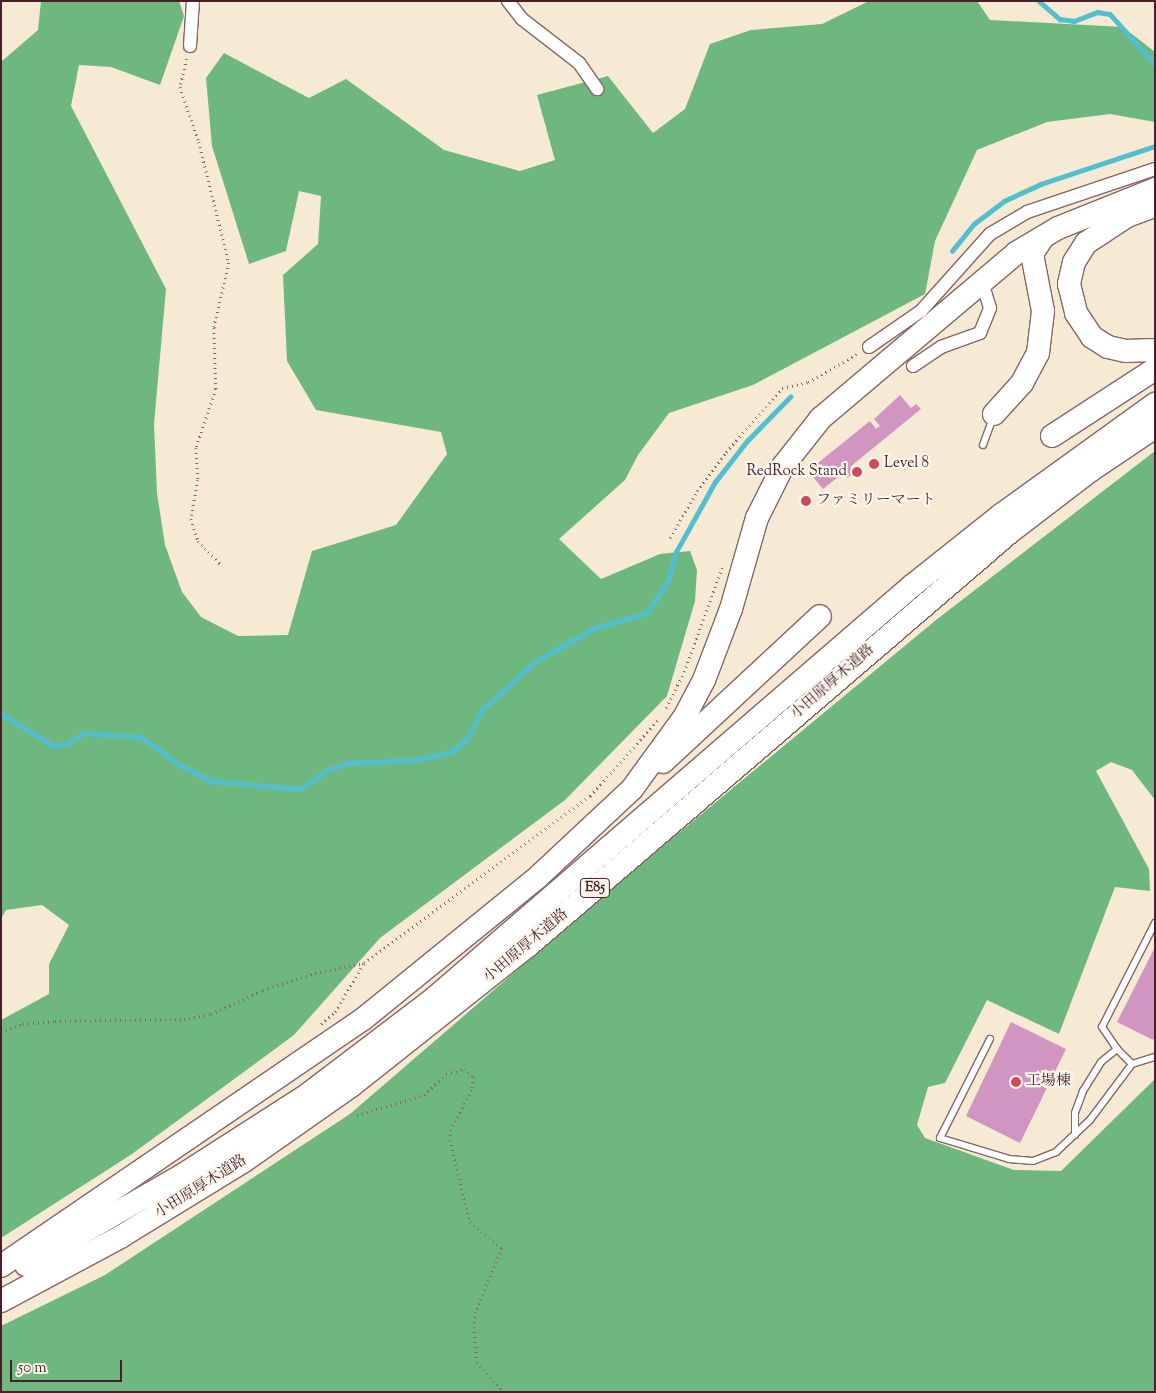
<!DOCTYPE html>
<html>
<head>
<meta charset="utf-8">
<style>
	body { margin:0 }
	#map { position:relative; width:1156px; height:1393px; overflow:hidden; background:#f6ead5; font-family:"Sorts Mill Goudy","Noto Serif JP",serif }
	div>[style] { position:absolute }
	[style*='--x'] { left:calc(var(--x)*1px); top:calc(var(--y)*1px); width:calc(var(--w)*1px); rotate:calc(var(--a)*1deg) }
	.forest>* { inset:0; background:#6eb87f }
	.stream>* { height:4.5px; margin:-2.25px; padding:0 2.25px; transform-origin:2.25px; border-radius:2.25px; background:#53bfce }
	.building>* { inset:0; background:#d195c2 }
	.path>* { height:2.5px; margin-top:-1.25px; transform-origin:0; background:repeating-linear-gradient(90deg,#866666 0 1px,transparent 0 5px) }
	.roads { filter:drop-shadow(1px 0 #866666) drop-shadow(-1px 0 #866666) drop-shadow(0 1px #866666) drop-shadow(0 -1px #866666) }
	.lane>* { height:6px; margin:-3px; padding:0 3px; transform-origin:3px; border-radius:3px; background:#fff }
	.street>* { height:12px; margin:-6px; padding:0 6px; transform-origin:6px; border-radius:6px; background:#fff }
	.highway>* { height:22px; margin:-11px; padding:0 11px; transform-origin:11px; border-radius:11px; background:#fff }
	.dots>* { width:14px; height:14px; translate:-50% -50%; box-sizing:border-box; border:2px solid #fbf7ec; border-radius:50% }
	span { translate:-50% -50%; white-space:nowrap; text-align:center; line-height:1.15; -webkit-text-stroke:4.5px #fbf7ec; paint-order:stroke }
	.shield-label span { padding:1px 4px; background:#fbf7ec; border:1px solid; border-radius:4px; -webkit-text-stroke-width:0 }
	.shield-label { font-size:14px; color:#4a1f2b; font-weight:700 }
	.poi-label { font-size:15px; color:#4a1f2b }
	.left { translate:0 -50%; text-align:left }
	.right { translate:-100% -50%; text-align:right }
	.street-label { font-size:15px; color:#4a1f2b }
	.frame { position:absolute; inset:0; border:2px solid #4a1f2b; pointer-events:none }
	.scale { position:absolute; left:10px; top:1360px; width:112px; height:22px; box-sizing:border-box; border:2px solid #4a1f2b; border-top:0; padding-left:6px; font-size:15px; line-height:18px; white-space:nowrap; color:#4a1f2b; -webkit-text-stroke:4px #fbf7ec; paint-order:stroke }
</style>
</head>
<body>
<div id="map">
	<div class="forest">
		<div style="clip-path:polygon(41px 1px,179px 1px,184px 16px,160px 85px,111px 67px,79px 65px,71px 106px,166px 289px,154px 424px,157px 493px,165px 545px,182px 592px,201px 617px,238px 636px,288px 635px,312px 551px,396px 525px,447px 454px,441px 432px,316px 410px,287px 361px,283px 275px,318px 244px,321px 196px,299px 191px,286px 251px,249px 264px,212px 146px,206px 78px,224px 53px,309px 98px,346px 79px,444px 150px,520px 171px,555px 160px,537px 95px,608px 76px,653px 133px,685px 109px,710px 44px,751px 30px,822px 24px,869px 1px,977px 1px,990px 20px,1123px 27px,1155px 52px,1155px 122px,1110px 114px,1047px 122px,977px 150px,935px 241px,925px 294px,753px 385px,669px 413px,638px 455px,625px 480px,559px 539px,601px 579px,660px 554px,690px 551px,697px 570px,695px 601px,667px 696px,565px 800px,380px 938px,294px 1035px,132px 1154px,1px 1238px,1px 1020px,49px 994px,49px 964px,69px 925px,42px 905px,6px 910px,1px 919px,1px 62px,38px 30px)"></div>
		<div style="clip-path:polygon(1155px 451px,1155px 800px,1132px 770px,1111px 762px,1096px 771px,1149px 869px,1150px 891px,1115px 887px,1059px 1034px,987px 1000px,945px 1083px,928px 1087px,917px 1125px,925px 1138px,1014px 1170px,1061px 1171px,1155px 1079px,1155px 1392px,1px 1392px,1px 1326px,105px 1275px,350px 1114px,611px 889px,936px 620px)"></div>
	</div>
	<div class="stream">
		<div style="--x:1039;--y:1;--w:28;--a:41"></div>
		<div style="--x:1060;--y:19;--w:14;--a:8"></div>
		<div style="--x:1074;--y:21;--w:25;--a:-21"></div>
		<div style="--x:1097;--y:12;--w:13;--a:9"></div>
		<div style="--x:1110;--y:14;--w:67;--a:48"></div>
		<div style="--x:952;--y:251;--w:36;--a:-51"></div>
		<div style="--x:975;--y:223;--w:36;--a:-37"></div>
		<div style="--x:1004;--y:201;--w:41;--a:-24.7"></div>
		<div style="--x:1041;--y:184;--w:120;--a:-18.4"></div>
		<div style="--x:1;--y:714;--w:62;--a:31.1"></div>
		<div style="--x:54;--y:746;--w:13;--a:-9"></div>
		<div style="--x:67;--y:744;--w:20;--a:-33"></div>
		<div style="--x:84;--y:733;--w:57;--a:4"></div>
		<div style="--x:141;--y:737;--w:48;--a:35.7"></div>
		<div style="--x:180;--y:765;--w:36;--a:27"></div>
		<div style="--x:212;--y:781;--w:89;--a:5.1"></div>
		<div style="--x:301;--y:789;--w:31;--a:-36"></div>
		<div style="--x:326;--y:771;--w:22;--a:-21"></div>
		<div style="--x:347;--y:763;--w:68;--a:-2.5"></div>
		<div style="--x:415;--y:760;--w:39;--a:-13"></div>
		<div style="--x:453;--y:751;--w:18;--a:-41"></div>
		<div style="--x:467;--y:739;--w:31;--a:-63"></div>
		<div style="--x:481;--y:711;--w:74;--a:-42.3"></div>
		<div style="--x:536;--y:661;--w:68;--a:-29.2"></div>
		<div style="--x:595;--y:628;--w:54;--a:-16.1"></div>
		<div style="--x:647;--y:613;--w:38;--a:-57"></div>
		<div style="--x:668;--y:581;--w:30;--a:-75"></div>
		<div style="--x:676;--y:552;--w:80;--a:-60.9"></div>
		<div style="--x:715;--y:482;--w:52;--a:-52"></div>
		<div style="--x:747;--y:441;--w:62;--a:-45.7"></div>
	</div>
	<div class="building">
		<div style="clip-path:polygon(900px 395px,911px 408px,916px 404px,921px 409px,850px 467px,855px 473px,847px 478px,843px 473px,823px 489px,808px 471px,870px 421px,876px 429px,880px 426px,874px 419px)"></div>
		<div style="clip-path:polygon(1155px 947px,1155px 1036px,1153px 1040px,1117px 1022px)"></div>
		<div style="clip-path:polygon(1011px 1022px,1066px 1049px,1020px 1143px,966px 1116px)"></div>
	</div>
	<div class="path">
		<div style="--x:187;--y:59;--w:29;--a:104"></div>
		<div style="--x:180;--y:87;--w:58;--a:70.9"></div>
		<div style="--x:199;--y:142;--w:125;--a:76.1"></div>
		<div style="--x:229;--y:263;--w:67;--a:103"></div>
		<div style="--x:214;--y:328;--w:61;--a:88.1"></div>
		<div style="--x:216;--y:389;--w:62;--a:108.7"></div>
		<div style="--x:196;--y:448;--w:32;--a:86"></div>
		<div style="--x:198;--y:480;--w:40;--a:100"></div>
		<div style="--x:191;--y:519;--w:23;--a:72"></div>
		<div style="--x:198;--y:541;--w:33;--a:46"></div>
		<div style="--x:670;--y:538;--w:54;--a:-60.1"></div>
		<div style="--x:697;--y:491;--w:49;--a:-53.4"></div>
		<div style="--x:726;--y:452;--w:85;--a:-48.8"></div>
		<div style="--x:782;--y:388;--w:27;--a:-13"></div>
		<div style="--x:808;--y:382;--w:56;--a:-29.7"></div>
		<div style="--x:666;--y:708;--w:40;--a:-63.4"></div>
		<div style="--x:684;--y:672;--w:114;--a:-70"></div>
		<div style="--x:321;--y:1024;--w:18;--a:-41"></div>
		<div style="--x:335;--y:1012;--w:57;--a:-59.4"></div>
		<div style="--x:364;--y:963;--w:281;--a:-36.5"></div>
		<div style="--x:590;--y:796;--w:101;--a:-48.2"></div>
		<div style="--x:1;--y:1032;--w:23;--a:-20"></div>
		<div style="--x:23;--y:1024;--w:32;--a:-5"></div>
		<div style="--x:55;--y:1021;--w:129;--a:-0.9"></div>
		<div style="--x:184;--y:1019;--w:27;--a:-10"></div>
		<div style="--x:211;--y:1014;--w:57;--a:-24.8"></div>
		<div style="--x:263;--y:990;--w:55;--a:-18.1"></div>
		<div style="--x:315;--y:973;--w:50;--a:-11.5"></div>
		<div style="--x:357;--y:1115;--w:70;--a:-16.6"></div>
		<div style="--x:424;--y:1095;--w:30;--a:-44"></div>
		<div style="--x:446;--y:1074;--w:19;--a:-16"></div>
		<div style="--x:464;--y:1069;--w:13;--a:39"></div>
		<div style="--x:474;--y:1077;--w:13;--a:99"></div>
		<div style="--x:472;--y:1090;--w:45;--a:117.7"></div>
		<div style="--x:451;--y:1130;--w:10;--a:96"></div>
		<div style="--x:450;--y:1140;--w:84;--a:76.3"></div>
		<div style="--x:470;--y:1222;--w:41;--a:39.1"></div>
		<div style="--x:502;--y:1248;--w:69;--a:112.1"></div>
		<div style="--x:476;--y:1312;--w:15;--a:98"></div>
		<div style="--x:474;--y:1327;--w:35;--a:85"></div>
		<div style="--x:477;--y:1362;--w:40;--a:49"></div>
	</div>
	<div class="roads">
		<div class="lane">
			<div style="--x:983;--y:445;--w:29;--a:-70"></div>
			<div style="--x:990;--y:1039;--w:111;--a:116.8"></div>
			<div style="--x:940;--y:1138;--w:72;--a:16.9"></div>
			<div style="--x:1009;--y:1159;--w:24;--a:5"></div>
			<div style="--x:1033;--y:1161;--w:25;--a:-21"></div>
			<div style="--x:1056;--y:1152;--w:47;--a:-43.3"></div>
			<div style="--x:1090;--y:1120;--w:70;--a:-53.1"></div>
			<div style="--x:1132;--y:1064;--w:24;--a:-17"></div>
			<div style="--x:1117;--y:1049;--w:27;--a:-124"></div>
			<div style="--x:1102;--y:1027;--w:117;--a:-63"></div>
			<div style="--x:1075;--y:1135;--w:22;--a:-90"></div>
			<div style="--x:1075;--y:1113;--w:23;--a:-70"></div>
			<div style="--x:1083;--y:1091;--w:34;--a:-58"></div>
			<div style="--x:1101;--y:1062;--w:21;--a:-39"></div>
			<div style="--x:1117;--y:1049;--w:21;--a:45"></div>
		</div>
		<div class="street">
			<div style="--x:508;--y:1;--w:23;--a:52"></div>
			<div style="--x:522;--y:19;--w:72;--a:37.7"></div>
			<div style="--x:579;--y:63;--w:32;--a:55"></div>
			<div style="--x:190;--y:46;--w:45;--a:-86.2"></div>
			<div style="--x:869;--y:347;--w:63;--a:-34.7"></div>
			<div style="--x:921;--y:311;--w:103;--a:-48.1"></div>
			<div style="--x:990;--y:234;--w:43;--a:-30.7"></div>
			<div style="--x:1027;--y:212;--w:135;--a:-18.6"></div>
			<div style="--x:913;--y:366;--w:34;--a:-34"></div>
			<div style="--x:941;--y:347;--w:41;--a:-19.7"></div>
			<div style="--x:980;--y:333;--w:27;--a:-68"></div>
			<div style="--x:990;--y:308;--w:17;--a:-107"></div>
		</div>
		<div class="highway">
			<div style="--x:1149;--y:208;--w:23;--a:160"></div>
			<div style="--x:1127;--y:216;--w:49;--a:146.6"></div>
			<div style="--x:1086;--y:243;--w:22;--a:122"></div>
			<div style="--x:1074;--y:262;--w:23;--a:103"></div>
			<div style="--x:1069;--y:284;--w:30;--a:76"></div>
			<div style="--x:1076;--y:313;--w:29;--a:56"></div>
			<div style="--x:1092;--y:337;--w:19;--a:32"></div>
			<div style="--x:1108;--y:347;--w:17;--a:13"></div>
			<div style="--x:1125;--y:351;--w:30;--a:-2"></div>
			<div style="--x:994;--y:414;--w:42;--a:-47.9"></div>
			<div style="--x:1022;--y:383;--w:34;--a:-62"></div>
			<div style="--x:1038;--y:353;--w:42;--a:-83.2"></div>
			<div style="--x:1043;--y:311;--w:58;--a:-100.9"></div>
			<div style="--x:1032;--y:254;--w:20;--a:-57"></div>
			<div style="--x:1052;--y:436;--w:123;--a:-33"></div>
			<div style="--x:663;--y:762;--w:214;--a:-42.9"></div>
			<div style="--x:26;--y:1265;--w:182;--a:-29.9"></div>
			<div style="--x:184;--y:1174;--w:146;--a:-32.7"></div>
			<div style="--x:307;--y:1095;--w:157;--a:-37.2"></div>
			<div style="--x:432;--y:1000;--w:635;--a:-40.79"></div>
			<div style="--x:913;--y:585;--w:112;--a:-38.5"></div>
			<div style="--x:1001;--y:515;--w:190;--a:-35.8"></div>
			<div style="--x:1;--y:1266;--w:437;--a:-34.3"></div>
			<div style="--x:362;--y:1020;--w:228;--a:-39.1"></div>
			<div style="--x:539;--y:876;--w:127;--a:-43.1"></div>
			<div style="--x:632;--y:789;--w:90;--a:-54"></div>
			<div style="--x:685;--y:716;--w:41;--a:-62.2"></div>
			<div style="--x:704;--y:680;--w:76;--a:-69.2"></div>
			<div style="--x:731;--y:609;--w:95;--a:-74.1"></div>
			<div style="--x:757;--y:518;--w:58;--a:-63.4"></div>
			<div style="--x:783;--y:466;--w:61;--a:-51.6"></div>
			<div style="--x:821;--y:418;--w:255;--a:-40.2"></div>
			<div style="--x:1016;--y:253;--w:49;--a:-30.8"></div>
			<div style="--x:1058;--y:228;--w:105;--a:-21.9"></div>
			<div style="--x:1;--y:1301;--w:137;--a:-28.2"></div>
			<div style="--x:122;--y:1236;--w:143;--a:-31.6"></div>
			<div style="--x:244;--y:1161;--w:131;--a:-35"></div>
			<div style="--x:351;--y:1086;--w:227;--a:-38.4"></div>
			<div style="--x:529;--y:945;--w:634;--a:-40.65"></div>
			<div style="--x:1010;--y:532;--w:102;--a:-37.4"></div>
			<div style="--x:1091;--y:470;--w:77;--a:-33.9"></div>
		</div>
	</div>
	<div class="dots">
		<div style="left:874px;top:464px;background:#d1495b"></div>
		<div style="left:857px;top:472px;background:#d1495b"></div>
		<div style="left:806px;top:501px;background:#d1495b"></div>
		<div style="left:1016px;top:1082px;background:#d1495b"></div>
	</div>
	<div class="shield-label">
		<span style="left:595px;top:888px">E85</span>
	</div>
	<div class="poi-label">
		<span class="left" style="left:884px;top:464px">Level 8</span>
		<span class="right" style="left:847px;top:472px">RedRock Stand</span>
		<span class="left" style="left:816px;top:501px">ファミリーマート</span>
		<span class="left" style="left:1026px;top:1082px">工場棟</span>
	</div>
	<div class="street-label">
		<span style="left:833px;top:682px;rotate:-41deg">小田原厚木道路</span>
		<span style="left:526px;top:946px;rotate:-40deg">小田原厚木道路</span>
		<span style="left:201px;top:1187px;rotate:-32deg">小田原厚木道路</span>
	</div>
	<div class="frame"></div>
	<div class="scale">50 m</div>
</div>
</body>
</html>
